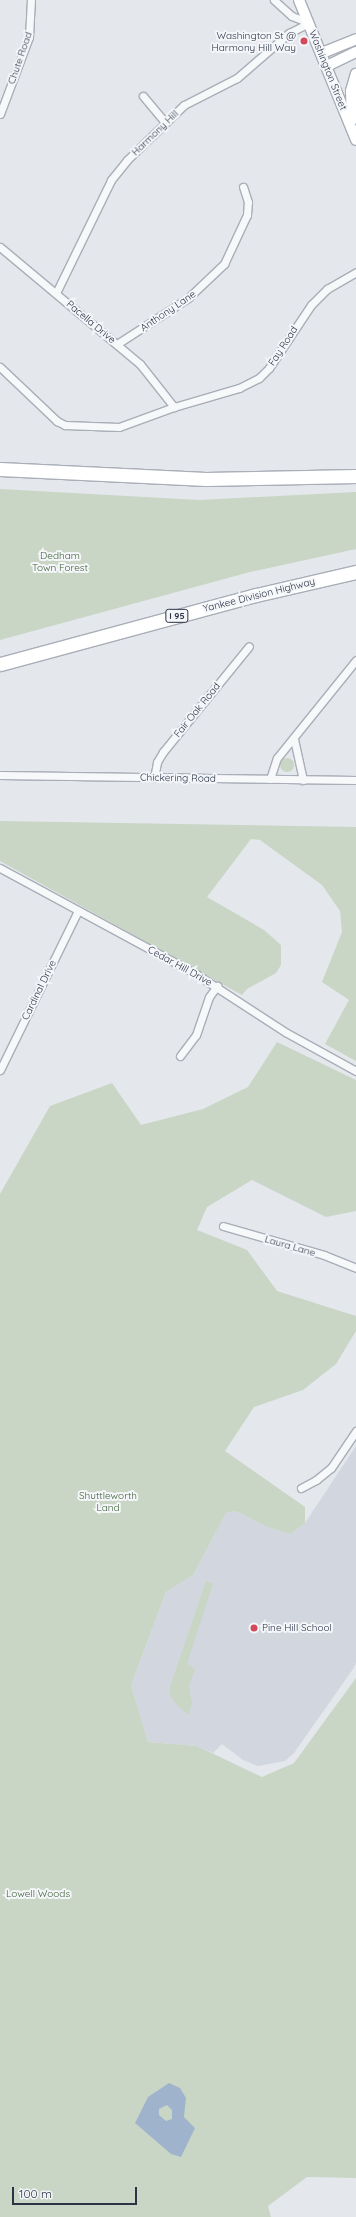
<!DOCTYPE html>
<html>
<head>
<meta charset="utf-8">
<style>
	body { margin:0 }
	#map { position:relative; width:356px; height:2217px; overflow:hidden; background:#e4e7ec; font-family:Quicksand,sans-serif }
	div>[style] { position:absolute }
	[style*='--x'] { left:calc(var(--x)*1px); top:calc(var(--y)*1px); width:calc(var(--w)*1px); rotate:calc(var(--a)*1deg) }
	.built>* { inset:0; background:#d2d6de }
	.green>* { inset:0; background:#c9d6c5 }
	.round { border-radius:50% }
	.water>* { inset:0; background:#9fb4cc }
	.roads { filter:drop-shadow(1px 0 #a9aeb7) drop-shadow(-1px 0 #a9aeb7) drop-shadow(0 1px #a9aeb7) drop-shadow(0 -1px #a9aeb7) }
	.street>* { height:7px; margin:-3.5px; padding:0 3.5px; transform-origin:3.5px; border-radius:3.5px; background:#f7f8fa }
	.secondary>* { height:10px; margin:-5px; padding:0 5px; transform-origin:5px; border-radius:5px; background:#fff }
	.highway>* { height:13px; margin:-6.5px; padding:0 6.5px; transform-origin:6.5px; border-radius:6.5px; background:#fff }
	.dots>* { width:11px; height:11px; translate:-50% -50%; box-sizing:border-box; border:2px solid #f4f6f9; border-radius:50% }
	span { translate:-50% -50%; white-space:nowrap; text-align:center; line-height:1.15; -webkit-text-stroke:4px #f4f6f9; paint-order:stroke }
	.shield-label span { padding:1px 3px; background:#f4f6f9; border:1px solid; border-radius:3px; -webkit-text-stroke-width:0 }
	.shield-label { font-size:9px; color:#2b3445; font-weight:700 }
	.poi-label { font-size:10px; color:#2b3445 }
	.right { translate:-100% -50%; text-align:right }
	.left { translate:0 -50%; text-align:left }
	.street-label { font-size:10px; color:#2b3445 }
	.park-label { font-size:10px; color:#3f6138 }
	.scale { position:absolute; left:12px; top:2187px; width:125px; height:18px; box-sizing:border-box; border:2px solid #2b3445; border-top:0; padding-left:5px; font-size:12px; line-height:14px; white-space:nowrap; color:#2b3445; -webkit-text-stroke:3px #f4f6f9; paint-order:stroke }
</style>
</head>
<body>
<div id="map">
	<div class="built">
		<div style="clip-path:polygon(356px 1446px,356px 1663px,353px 1669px,294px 1753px,285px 1761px,258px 1766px,243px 1760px,222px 1744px,213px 1753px,197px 1746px,148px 1742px,131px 1685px,166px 1592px,193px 1575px,226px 1513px,236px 1511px,265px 1526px,290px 1534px,305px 1523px)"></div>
	</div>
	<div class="green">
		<div style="clip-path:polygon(0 489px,199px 500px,356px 492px,356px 549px,250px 572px,0 640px)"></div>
		<div class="round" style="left:280px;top:758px;width:14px;height:14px"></div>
		<div style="clip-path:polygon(0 821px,356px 827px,356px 1061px,325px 1044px,349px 1000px,322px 982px,342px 932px,340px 911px,322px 885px,260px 840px,251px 839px,207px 897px,264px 930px,281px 945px,281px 965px,276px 973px,247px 989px,242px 995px,0 861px)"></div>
		<div style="clip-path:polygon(277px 1042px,356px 1080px,356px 1211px,326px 1217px,252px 1180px,207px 1207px,197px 1230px,247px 1250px,277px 1291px,356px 1316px,356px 1331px,336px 1364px,303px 1390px,254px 1407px,225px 1451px,305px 1507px,305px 1523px,290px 1534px,265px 1526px,236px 1511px,226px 1513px,193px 1575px,166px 1592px,131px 1685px,148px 1742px,197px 1746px,262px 1777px,294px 1763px,356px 1678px,356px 2178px,307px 2177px,268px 2206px,271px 2217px,0 2217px,0 1194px,50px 1106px,112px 1083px,141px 1125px,203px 1109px,248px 1087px)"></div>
		<div style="clip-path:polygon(206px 1581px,213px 1584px,187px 1664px,195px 1669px,189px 1686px,192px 1703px,188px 1715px,175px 1703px,170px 1696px,170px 1687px)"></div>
	</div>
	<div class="water">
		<div style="clip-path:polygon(evenodd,169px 2083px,180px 2088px,186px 2098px,184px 2117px,195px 2128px,181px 2157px,171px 2154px,135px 2123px,148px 2097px,169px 2083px,167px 2105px,172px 2110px,172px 2119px,166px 2121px,159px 2115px,159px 2109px,167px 2105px)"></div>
	</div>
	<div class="roads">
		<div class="street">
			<div style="--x:274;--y:0;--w:24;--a:42"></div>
			<div style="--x:292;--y:16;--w:18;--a:22"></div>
			<div style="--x:143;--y:96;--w:34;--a:50"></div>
			<div style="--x:0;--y:114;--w:82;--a:-69.4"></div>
			<div style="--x:29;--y:37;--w:37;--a:-87"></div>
			<div style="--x:0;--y:247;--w:182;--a:39.9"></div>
			<div style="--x:140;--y:364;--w:55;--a:51.7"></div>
			<div style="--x:56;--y:293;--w:126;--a:-64"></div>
			<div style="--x:111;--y:180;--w:26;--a:-51"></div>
			<div style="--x:127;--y:160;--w:79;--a:-44"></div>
			<div style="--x:184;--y:105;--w:59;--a:-27"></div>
			<div style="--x:237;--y:78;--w:69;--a:-40.9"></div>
			<div style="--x:289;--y:33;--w:22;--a:-27"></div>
			<div style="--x:117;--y:344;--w:85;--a:-32.9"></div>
			<div style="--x:188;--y:298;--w:50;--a:-43.4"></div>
			<div style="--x:224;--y:264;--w:54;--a:-64.9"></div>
			<div style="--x:247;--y:215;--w:13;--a:-86"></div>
			<div style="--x:248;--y:202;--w:16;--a:-108"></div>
			<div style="--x:0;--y:367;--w:79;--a:43.5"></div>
			<div style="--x:57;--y:421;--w:9;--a:27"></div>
			<div style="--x:65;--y:425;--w:54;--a:2.1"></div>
			<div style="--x:119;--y:427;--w:59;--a:-20"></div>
			<div style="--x:174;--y:407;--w:68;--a:-16.3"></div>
			<div style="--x:239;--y:388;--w:22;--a:-27"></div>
			<div style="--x:259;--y:378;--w:14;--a:-45"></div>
			<div style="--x:269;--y:368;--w:76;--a:-56.3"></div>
			<div style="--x:311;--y:305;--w:23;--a:-45"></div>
			<div style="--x:327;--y:289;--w:34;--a:-30"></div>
			<div style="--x:294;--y:739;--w:42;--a:77.6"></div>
			<div style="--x:0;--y:775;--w:356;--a:0.8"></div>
			<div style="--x:154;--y:778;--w:16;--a:-79"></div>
			<div style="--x:157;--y:762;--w:12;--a:-59"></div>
			<div style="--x:163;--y:752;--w:136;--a:-50.9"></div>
			<div style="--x:270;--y:779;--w:22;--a:-72"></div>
			<div style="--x:277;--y:758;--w:126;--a:-51.1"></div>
			<div style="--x:0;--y:868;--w:223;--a:28.4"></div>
			<div style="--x:196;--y:974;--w:108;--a:33"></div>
			<div style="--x:287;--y:1033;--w:79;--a:28.8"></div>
			<div style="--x:180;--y:1056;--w:26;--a:-53"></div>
			<div style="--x:196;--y:1035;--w:40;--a:-71.1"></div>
			<div style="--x:209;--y:997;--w:14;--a:-54"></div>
			<div style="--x:0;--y:1070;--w:177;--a:-63.9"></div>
			<div style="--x:223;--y:1226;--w:105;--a:16"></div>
			<div style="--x:324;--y:1255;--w:35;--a:22"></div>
			<div style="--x:301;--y:1488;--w:17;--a:-28"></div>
			<div style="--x:316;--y:1480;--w:19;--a:-39"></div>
			<div style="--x:331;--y:1468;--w:45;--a:-56"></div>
		</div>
		<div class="secondary">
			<div style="--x:299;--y:0;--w:151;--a:67.8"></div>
			<div style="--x:322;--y:53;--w:37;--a:-22"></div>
			<div style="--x:327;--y:66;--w:32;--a:-26"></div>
			<div style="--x:352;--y:120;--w:29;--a:-92"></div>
			<div style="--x:351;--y:91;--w:18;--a:-74"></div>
		</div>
		<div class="highway">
			<div style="--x:0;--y:469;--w:206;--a:2.8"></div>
			<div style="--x:206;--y:479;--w:150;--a:-1.1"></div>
			<div style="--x:0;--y:664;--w:265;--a:-15.1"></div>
			<div style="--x:256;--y:595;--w:103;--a:-13"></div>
		</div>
	</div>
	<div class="dots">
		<div style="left:304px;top:41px;background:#d1495b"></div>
		<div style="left:254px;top:1628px;background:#d1495b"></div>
	</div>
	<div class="shield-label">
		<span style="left:177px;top:616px">I 95</span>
	</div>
	<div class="poi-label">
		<span class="right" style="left:296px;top:41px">Washington St @<br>Harmony Hill Way</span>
		<span class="left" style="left:262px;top:1628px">Pine Hill School</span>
	</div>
	<div class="street-label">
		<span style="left:20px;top:58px;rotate:-71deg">Chute Road</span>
		<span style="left:328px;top:70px;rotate:68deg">Washington Street</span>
		<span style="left:155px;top:133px;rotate:-44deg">Harmony Hill</span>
		<span style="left:168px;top:311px;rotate:-34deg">Anthony Lane</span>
		<span style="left:91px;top:322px;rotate:40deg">Pacella Drive</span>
		<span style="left:283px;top:346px;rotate:-57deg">Fay Road</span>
		<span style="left:259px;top:595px;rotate:-14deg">Yankee Division Highway</span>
		<span style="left:197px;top:710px;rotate:-51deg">Fair Oak Road</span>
		<span style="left:178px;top:778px;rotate:1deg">Chickering Road</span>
		<span style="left:180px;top:966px;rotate:29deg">Cedar Hill Drive</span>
		<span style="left:39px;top:990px;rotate:-64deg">Cardinal Drive</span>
		<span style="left:290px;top:1246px;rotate:16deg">Laura Lane</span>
	</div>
	<div class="park-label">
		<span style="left:60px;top:561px">Dedham<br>Town Forest</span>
		<span style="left:108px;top:1501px">Shuttleworth<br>Land</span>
		<span style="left:38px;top:1894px">Lowell Woods</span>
	</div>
	<div class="scale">100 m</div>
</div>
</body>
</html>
